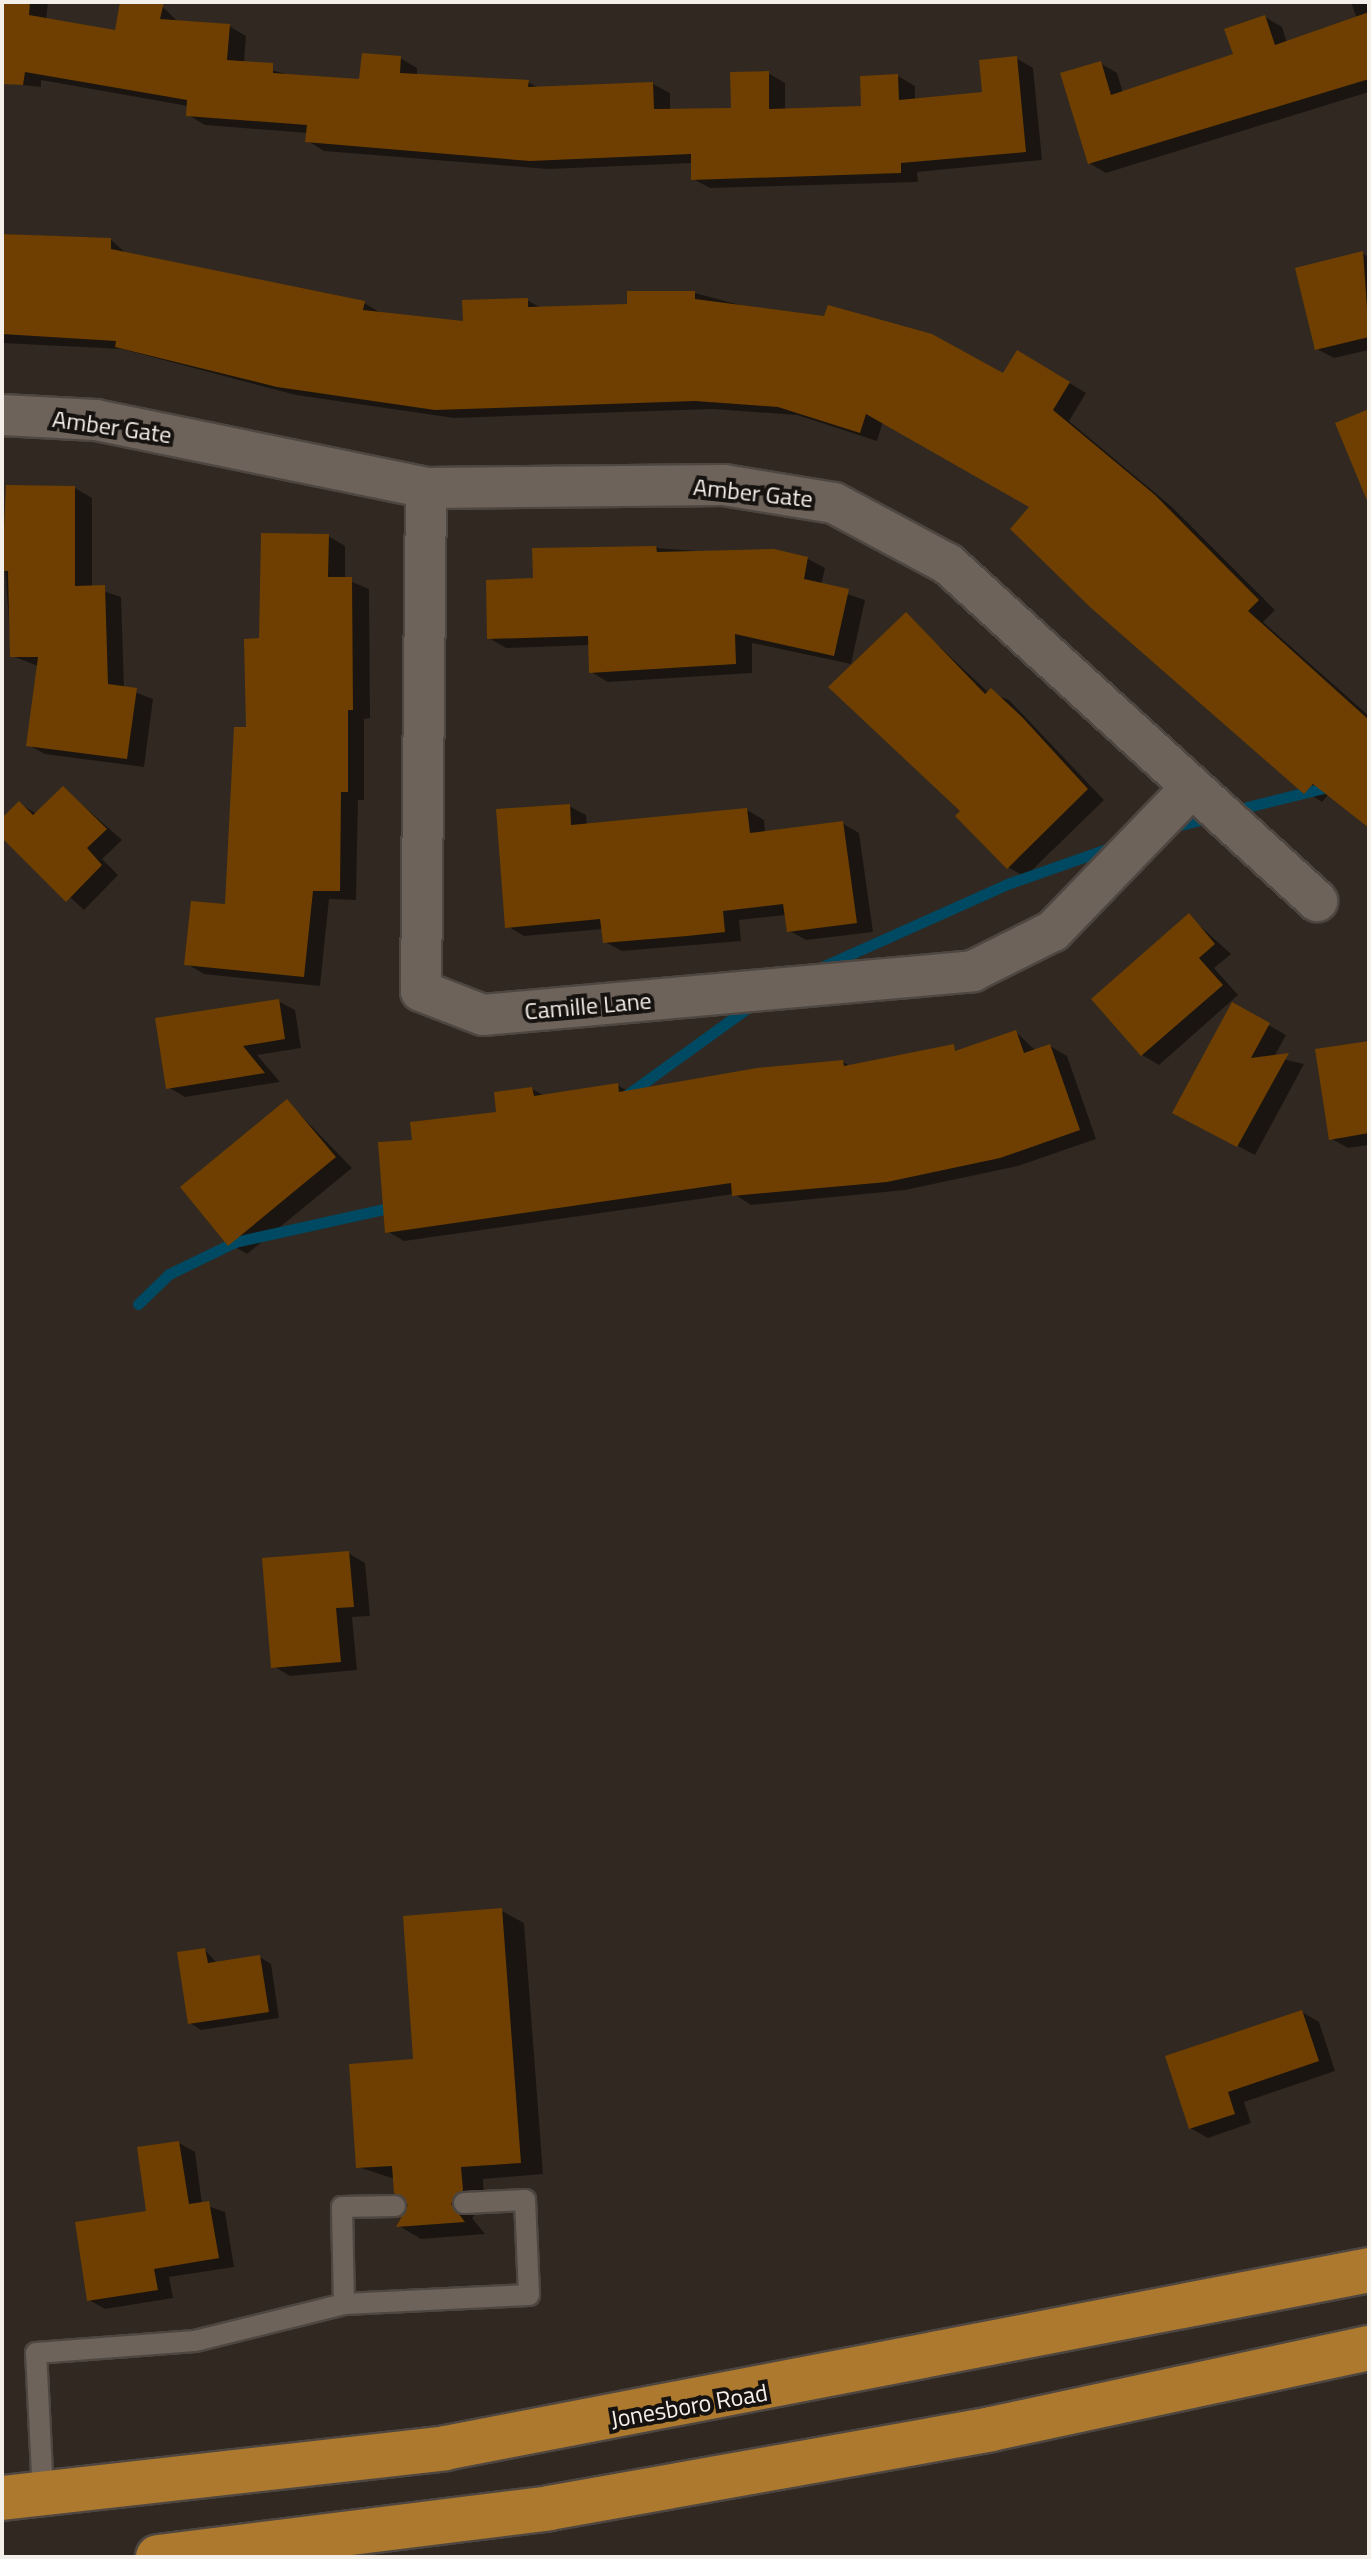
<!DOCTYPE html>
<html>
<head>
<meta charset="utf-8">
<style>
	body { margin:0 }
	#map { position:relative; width:1371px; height:2559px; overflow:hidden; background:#312921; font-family:"Titillium Web",sans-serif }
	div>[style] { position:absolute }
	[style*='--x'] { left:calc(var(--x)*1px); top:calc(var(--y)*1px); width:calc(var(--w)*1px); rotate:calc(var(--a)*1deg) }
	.shadow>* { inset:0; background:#0007 }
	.stream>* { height:11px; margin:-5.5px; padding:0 5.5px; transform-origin:5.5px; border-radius:5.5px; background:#004962 }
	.building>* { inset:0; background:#6e3f00 }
	.roads { filter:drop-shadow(2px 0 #4e4641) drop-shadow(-2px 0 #4e4641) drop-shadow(0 2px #4e4641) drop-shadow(0 -2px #4e4641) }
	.service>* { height:20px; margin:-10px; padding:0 10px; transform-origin:10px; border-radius:10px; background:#6d635b }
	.minor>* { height:40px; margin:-20px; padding:0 20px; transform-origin:20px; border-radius:20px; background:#6d635b }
	.primary>* { height:44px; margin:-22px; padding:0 22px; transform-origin:22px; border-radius:22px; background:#ac792f }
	span { translate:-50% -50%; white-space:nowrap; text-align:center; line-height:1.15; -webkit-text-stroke:8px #16120f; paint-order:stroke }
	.street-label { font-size:24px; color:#f5efea }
	.frame { position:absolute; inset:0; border:4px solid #f5efea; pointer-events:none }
</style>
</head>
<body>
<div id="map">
	<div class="shadow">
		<div style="clip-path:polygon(2px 2px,48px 2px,46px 20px,117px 33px,122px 2px,162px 6px,178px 22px,229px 26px,246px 36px,244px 63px,290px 75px,361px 81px,400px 58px,417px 68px,417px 76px,528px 82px,540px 89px,653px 84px,670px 93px,670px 111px,733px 110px,768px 73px,785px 83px,785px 110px,863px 108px,898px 76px,915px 86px,915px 100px,984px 94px,1016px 58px,1033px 68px,1042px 160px,917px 172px,918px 182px,710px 188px,693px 179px,693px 163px,548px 169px,324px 151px,308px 141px,308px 133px,205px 125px,188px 115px,188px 106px,41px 80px,41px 87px,2px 83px)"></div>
		<div style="clip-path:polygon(1351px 2px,1369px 2px,1369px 92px,1106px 173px,1089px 163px,1100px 63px,1117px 73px,1123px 93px,1235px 55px,1265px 17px,1282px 27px,1287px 43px,1357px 19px)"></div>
		<div style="clip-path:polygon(2px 234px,111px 240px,127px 254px,364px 303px,381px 313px,465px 323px,527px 300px,543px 309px,629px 306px,695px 293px,1003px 376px,1018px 352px,1086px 393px,1069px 421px,1172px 507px,1275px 610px,1263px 622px,1369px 716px,1369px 826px,1329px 794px,1322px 802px,1306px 792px,1013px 529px,1033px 507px,883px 421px,877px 441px,797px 415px,713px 409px,454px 418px,296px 395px,122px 349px,2px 343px)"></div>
		<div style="clip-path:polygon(1363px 254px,1369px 257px,1369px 350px,1334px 358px,1317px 349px)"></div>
		<div style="clip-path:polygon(75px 488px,92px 498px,92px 587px,121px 597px,124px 688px,153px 699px,144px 767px,45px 754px,28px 745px,38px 666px,12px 656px,2px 534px)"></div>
		<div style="clip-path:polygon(328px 536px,345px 546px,345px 579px,369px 589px,370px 718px,364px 719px,364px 800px,358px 800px,356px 900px,329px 899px,320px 986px,204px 974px,187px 964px,227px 907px,261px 640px)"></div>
		<div style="clip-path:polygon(656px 548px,808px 559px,825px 568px,821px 585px,865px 600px,851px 664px,752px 643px,752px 673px,608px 682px,591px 672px,590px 645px,506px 648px,489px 638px,535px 580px)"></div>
		<div style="clip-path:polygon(906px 615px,989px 693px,1009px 700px,1104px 800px,1025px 877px,1008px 867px,963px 811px)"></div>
		<div style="clip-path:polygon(63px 788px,122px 840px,102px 859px,118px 875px,84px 910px,2px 835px,2px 820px,19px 803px,37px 814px)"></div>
		<div style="clip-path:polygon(569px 806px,586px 815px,587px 825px,747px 810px,764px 820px,765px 833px,842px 823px,859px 833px,873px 932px,806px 940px,788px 930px,786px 915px,739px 920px,741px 941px,622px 951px,605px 942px,603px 929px,524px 936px,507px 926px)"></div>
		<div style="clip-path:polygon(1189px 916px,1231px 954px,1214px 968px,1238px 995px,1159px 1065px,1142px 1055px)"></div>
		<div style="clip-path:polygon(278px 1001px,295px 1010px,301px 1048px,257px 1055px,280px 1082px,185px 1097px,168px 1087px)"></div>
		<div style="clip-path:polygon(1233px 1005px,1286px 1035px,1274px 1057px,1304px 1064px,1255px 1155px,1192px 1122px)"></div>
		<div style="clip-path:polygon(1016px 1032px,1036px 1051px,1050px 1046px,1067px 1056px,1096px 1139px,1018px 1166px,905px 1190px,751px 1205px,734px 1194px,404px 1241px,387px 1231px,414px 1141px,498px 1114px,532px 1089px,545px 1096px,617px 1085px,630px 1092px,843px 1062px,852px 1067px,961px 1051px)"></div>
		<div style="clip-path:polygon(1369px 1043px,1369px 1145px,1348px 1148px,1330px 1138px)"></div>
		<div style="clip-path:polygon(287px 1101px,352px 1168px,247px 1254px,230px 1244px)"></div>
		<div style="clip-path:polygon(348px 1553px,365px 1563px,370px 1616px,352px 1617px,357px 1670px,290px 1676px,273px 1666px)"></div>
		<div style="clip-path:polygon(502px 1911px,524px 1923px,543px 2174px,483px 2179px,484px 2203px,472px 2218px,485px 2234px,421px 2239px,399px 2226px,410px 2204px,395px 2179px,358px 2167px)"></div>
		<div style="clip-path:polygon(205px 1950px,217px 1963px,260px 1957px,271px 1964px,279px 2018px,201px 2030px,190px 2023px)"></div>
		<div style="clip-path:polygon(1302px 2012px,1319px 2022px,1335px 2071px,1244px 2102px,1251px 2123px,1208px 2138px,1190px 2128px)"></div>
		<div style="clip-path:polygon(179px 2143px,195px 2152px,202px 2204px,225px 2212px,234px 2267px,169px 2277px,173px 2298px,105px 2309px,89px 2300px,148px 2213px)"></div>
	</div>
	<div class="stream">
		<div style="--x:1231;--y:811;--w:103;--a:-14"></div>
		<div style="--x:1169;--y:828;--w:43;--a:-14.7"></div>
		<div style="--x:813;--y:971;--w:216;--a:-24.1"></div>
		<div style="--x:1010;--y:883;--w:111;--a:-19.4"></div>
		<div style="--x:624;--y:1097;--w:159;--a:-35.8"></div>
		<div style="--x:138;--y:1304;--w:43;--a:-44.1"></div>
		<div style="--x:169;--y:1274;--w:73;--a:-25.9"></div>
		<div style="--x:235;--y:1242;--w:166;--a:-12.5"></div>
	</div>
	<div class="building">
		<div style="clip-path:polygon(2px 2px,30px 2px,29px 15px,115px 30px,120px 2px,164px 2px,160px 19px,230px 24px,227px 60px,273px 63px,273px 73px,359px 79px,362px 53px,401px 56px,400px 73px,529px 80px,528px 87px,653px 82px,654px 109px,731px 108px,730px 72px,769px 71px,769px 109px,861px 106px,860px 76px,898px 74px,899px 100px,982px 92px,979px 60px,1017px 56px,1026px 152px,901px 163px,901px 173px,691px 180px,691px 154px,530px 161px,305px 142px,307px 125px,186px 116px,187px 100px,25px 72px,23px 85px,2px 84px)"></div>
		<div style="clip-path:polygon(1369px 12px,1369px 79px,1088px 164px,1060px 73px,1101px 61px,1111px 95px,1233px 54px,1224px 29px,1265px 15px,1275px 45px)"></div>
		<div style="clip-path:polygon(2px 234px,111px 238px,111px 249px,365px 301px,363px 310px,463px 321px,462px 300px,528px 298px,528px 307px,627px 304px,627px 291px,695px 291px,695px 299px,824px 316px,828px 305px,932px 334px,1003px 373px,1017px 350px,1070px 382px,1053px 410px,1155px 495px,1259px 600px,1248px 611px,1369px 720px,1369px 828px,1313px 784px,1304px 794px,1090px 607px,1010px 529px,1029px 507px,866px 414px,860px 433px,778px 407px,695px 401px,435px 410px,277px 387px,115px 347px,116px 341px,2px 334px)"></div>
		<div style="clip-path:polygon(1363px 251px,1369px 337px,1315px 350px,1295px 268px)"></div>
		<div style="clip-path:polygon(1369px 409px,1369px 503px,1368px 503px,1335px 423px)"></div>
		<div style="clip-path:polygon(6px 485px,75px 486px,75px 586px,105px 585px,108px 684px,137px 688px,127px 759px,26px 746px,38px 657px,10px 657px,8px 571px,2px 571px)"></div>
		<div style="clip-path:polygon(261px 533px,329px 534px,328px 577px,352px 577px,353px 710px,348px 710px,348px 792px,341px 792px,340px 891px,313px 891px,304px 977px,184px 965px,191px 901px,225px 904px,234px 727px,246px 727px,244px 639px,259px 638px)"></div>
		<div style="clip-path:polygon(656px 546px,657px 552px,774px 549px,808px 557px,804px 579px,849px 589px,834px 656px,735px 634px,736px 664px,589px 673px,588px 636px,487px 639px,486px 580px,533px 578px,532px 548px)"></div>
		<div style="clip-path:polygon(906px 612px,985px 694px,991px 688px,1022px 717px,1088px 789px,1007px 869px,955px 816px,960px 811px,828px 687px)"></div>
		<div style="clip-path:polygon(63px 786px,107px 829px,87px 848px,102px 865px,66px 902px,2px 838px,2px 818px,19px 801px,33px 815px)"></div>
		<div style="clip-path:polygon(570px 804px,571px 825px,747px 808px,750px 833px,843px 821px,857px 923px,787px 932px,783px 904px,723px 911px,725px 932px,687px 936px,603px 943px,600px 919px,505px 928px,496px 809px)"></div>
		<div style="clip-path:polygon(1189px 913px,1215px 944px,1199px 958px,1223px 985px,1141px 1056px,1091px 999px)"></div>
		<div style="clip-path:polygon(279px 999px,285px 1039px,243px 1046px,265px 1073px,166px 1089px,155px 1018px)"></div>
		<div style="clip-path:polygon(1232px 1002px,1270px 1023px,1251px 1058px,1289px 1053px,1237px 1147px,1172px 1113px)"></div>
		<div style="clip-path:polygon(1016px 1030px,1024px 1053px,1050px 1044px,1080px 1130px,1000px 1158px,887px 1182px,732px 1196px,731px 1183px,385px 1233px,378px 1142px,412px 1140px,410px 1122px,496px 1112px,494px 1092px,532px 1087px,534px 1096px,618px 1083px,619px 1092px,757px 1068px,843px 1060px,844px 1066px,954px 1044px,955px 1051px)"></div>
		<div style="clip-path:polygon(1369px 1041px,1369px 1133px,1329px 1140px,1315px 1049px)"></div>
		<div style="clip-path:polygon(287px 1099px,336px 1157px,228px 1246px,180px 1187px)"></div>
		<div style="clip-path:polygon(349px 1551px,354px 1607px,336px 1608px,341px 1662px,271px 1668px,262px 1558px)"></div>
		<div style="clip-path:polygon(502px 1908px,521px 2163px,461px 2167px,463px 2190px,451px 2204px,465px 2222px,396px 2227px,408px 2205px,394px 2193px,392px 2166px,356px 2168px,349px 2064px,413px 2059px,403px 1916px)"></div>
		<div style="clip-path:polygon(205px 1948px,208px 1963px,260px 1955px,269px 2012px,188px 2024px,177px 1952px)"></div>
		<div style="clip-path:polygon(1302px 2010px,1319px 2061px,1228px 2092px,1235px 2114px,1189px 2129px,1165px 2056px)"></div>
		<div style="clip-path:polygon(179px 2141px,189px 2204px,209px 2201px,219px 2258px,154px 2269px,158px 2290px,87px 2301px,75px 2222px,146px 2211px,137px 2147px)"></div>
	</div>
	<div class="roads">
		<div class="service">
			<div style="--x:344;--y:2304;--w:97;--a:-91.2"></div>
			<div style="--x:342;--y:2207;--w:53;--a:-1.1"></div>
			<div style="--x:43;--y:2494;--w:141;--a:-92.8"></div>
			<div style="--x:36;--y:2353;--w:159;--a:-4.3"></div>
			<div style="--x:195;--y:2341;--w:154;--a:-13.9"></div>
			<div style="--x:344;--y:2304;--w:185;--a:-2.8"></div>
			<div style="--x:529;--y:2295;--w:95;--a:-92.4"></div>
			<div style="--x:525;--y:2200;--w:61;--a:177.2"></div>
		</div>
		<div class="minor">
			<div style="--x:2;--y:415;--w:94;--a:3"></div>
			<div style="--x:96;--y:420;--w:337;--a:11.6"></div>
			<div style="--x:426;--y:488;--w:298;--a:-0.6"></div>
			<div style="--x:724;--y:485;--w:111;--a:9.3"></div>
			<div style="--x:834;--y:503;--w:129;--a:28.2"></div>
			<div style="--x:948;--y:564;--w:500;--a:42.4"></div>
			<div style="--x:426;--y:488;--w:503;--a:90.57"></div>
			<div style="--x:421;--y:991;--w:66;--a:21.2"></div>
			<div style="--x:483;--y:1015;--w:492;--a:-5.1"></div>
			<div style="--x:973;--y:971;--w:89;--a:-26.6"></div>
			<div style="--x:1053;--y:931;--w:197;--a:-46"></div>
		</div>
		<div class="primary">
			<div style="--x:2;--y:2498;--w:446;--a:-6.4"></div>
			<div style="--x:445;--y:2448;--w:941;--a:-10.9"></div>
			<div style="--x:158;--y:2557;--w:394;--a:-7.1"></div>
			<div style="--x:549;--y:2508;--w:449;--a:-10.1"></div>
			<div style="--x:991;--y:2429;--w:387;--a:-12.1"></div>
		</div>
	</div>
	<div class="street-label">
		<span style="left:112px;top:427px;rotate:8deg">Amber Gate</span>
		<span style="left:753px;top:493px;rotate:6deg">Amber Gate</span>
		<span style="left:588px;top:1006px;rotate:-5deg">Camille Lane</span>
		<span style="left:689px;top:2406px;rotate:-10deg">Jonesboro Road</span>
	</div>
	<div class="frame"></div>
</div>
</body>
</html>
